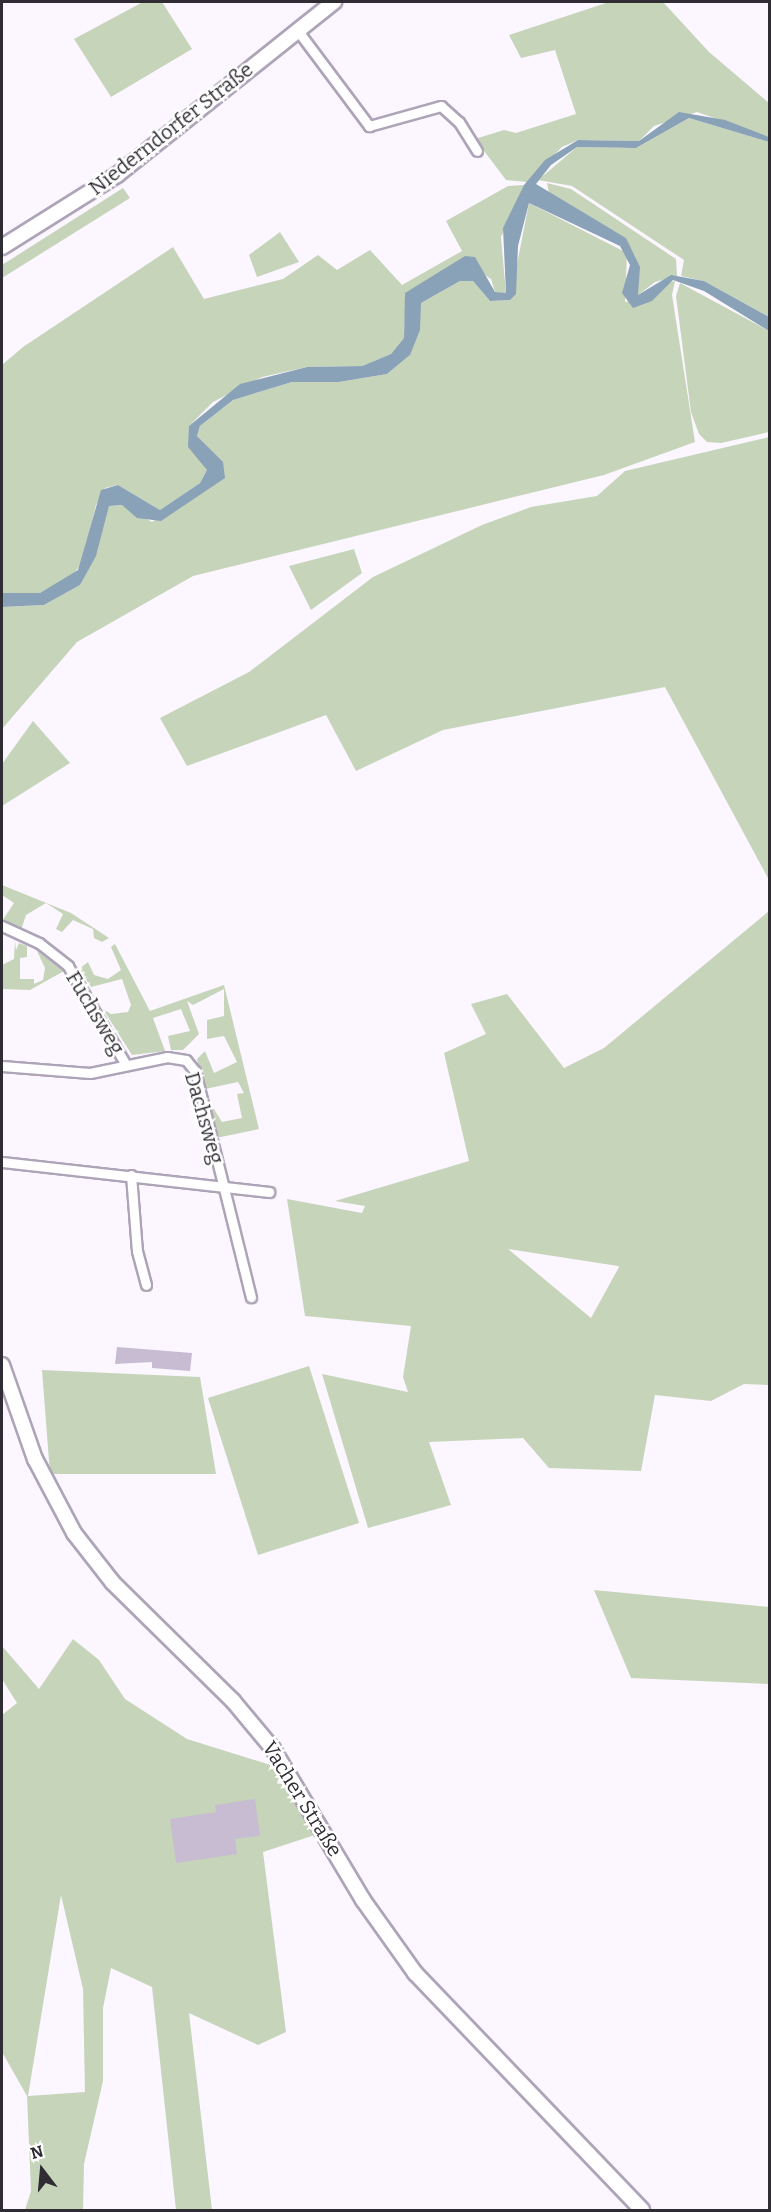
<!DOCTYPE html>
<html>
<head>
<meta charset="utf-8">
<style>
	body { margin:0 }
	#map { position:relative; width:771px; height:2212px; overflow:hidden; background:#fbf6ff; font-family:Bitter,serif }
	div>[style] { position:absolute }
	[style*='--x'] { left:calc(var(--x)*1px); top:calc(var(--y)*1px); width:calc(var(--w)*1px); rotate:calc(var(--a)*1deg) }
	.green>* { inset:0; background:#c6d5b9 }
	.water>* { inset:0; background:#89a2b8 }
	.building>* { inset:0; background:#c7bcd1 }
	.roads { filter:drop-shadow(2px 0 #aea4b8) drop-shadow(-2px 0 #aea4b8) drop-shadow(0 2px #aea4b8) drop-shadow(0 -2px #aea4b8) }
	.minor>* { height:9px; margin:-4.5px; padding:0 4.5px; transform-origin:4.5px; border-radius:4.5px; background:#fff }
	.secondary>* { height:14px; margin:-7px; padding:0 7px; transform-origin:7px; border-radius:7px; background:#fff }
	span { translate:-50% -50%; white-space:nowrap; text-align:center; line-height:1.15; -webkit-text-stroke:5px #fff; paint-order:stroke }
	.street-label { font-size:20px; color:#302c34 }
	.frame { position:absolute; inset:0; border:3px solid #302c34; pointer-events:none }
	.north { position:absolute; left:12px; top:2140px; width:60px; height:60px; -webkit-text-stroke:4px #fff; paint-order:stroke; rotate:344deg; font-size:16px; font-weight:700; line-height:24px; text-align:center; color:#302c34 }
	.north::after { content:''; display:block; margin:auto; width:21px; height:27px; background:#302c34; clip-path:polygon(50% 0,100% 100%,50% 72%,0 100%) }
</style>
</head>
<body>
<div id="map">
	<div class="green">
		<div style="clip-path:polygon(143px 2px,162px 2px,192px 49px,111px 97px,74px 39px)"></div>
		<div style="clip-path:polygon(609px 2px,663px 2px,709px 52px,769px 103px,769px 137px,697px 112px,654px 126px,639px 141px,578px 140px,562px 147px,527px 182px,506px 180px,475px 139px,504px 130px,516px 133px,576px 114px,555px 50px,521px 58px,509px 35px)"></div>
		<div style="clip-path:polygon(689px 118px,769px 142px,769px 317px,704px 281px,681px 276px,684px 260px,572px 186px,538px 180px,577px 147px,636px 148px)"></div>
		<div style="clip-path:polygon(547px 183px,571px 189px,676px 259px,677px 276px,655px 282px,638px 295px,626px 238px,549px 193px)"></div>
		<div style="clip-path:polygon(524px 185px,501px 237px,506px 294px,495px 292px,491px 279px,460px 259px,405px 313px,404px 338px,391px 354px,362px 366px,307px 367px,262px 377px,213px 402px,189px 426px,207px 470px,200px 483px,160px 510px,118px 485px,105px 488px,96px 505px,82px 563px,72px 576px,40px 593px,2px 593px,2px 365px,23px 347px,173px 247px,204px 299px,283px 279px,318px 255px,337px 270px,370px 250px,402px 285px,462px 251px,446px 221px,508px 186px)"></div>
		<div style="clip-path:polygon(123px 188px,130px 198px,2px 278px,2px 265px)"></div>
		<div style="clip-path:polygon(529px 203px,627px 253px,625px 302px,657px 295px,665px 283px,675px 281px,672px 295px,695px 442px,604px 475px,193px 576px,77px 642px,2px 729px,2px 607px,44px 605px,80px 585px,109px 506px,123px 505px,152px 522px,224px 478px,217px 457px,197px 436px,200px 426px,233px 400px,292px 382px,339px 382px,387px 374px,410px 355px,421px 303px,460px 281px,473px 281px,490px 301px,510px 300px)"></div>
		<div style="clip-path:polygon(280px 232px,299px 262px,257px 277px,249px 255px)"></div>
		<div style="clip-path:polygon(680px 283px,769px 331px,769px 432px,721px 443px,707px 442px,699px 434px,691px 412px,676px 296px)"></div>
		<div style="clip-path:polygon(769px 437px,769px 880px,665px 687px,443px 730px,356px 771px,326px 715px,187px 766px,160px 718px,249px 672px,373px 577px,482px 525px,531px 507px,597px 496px,625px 471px)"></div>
		<div style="clip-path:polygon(354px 549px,362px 573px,311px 610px,289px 566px)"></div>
		<div style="clip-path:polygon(33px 721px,70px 763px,2px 806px,2px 764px)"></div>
		<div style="clip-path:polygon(2px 885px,71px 913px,109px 938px,102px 942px,94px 938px,93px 929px,73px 920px,62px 932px,56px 929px,63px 914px,46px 903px,26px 915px,21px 930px,2px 921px,14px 903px,2px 895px)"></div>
		<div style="clip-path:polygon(evenodd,769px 911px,769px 1385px,744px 1384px,711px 1401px,655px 1395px,641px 1471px,549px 1468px,523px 1438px,429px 1442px,451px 1505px,368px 1528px,322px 1374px,408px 1392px,403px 1377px,411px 1326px,305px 1316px,287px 1199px,362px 1213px,365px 1206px,335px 1201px,469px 1161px,444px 1053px,486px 1034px,471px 1004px,507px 994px,564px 1068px,604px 1048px,769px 911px,508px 1249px,618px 1266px,619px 1267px,591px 1318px,508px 1249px)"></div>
		<div style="clip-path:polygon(15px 941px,16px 950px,19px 943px,27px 946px,27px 957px,20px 958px,20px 979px,34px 979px,34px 984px,43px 980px,45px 968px,37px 951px,64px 971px,30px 990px,2px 989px,2px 965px,14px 959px)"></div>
		<div style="clip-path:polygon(115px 944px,150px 1011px,224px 985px,259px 1129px,216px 1138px,207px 1098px,222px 1122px,242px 1118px,237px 1094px,244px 1093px,238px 1082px,205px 1089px,197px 1059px,205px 1051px,214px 1073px,237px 1062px,224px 1036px,207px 1039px,207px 1020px,224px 1016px,224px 989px,193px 1005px,187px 1001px,199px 1034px,183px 1050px,171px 1050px,168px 1036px,190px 1031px,181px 1009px,153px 1018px,165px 1051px,132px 1055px,103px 1009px,111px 1014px,128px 1012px,131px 1005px,122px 979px,91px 987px,79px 969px,88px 962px,94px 975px,108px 979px,121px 970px,111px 947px)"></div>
		<div style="clip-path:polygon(309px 1366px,359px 1523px,258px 1555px,208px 1398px)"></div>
		<div style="clip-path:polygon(42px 1370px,200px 1377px,216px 1474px,50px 1474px)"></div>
		<div style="clip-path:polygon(594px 1590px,769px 1607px,769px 1684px,631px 1678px)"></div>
		<div style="clip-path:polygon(evenodd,73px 1639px,99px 1660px,125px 1699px,187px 1739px,277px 1767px,318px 1834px,263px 1852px,286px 2032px,258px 2045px,189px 2013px,212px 2210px,176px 2210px,152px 1987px,111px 1968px,103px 2008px,103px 2081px,84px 2164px,83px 2210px,25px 2210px,31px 2191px,27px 2096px,2px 2052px,2px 1715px,17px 1703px,2px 1679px,2px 1646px,39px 1689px,73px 1639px,61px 1895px,83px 1989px,85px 2092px,28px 2096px,61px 1895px)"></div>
	</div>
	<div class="water">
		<div style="clip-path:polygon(679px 112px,725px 120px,769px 137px,769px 142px,689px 118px,636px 148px,577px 147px,551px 165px,536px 184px,626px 238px,640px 267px,638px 295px,671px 275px,704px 281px,769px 317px,769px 331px,704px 291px,673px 280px,652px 301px,633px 308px,622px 293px,630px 265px,620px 246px,529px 203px,518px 246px,516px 294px,510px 300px,490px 301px,473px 281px,460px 281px,421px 303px,420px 330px,410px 355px,387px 374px,339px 382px,292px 382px,233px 400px,200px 426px,197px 436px,223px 462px,225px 478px,161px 521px,137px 518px,122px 505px,109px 506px,96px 556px,80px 585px,44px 605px,2px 607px,2px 593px,40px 593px,78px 570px,101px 490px,118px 485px,160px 510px,200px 483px,207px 470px,188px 447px,189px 426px,240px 384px,307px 367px,362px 366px,391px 354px,404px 338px,405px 293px,465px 256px,475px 257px,495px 292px,506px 293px,503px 228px,524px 185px,545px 160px,578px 140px,639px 141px)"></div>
	</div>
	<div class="building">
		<div style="clip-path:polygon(117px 1347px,192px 1353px,190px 1371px,152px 1368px,152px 1362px,115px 1364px)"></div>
		<div style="clip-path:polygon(255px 1799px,260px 1836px,235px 1839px,237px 1854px,176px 1863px,170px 1819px,216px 1812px,215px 1805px)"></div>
	</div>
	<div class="roads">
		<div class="minor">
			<div style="--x:298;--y:31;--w:119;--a:53.2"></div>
			<div style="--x:369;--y:126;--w:75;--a:-15.5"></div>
			<div style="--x:441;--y:106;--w:24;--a:42"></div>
			<div style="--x:459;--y:122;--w:34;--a:58"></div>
			<div style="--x:2;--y:926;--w:41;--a:24.7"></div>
			<div style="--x:39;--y:943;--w:37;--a:38"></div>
			<div style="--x:68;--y:966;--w:115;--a:59.6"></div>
			<div style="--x:2;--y:1066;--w:88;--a:4.5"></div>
			<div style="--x:90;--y:1073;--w:79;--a:-11.7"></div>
			<div style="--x:167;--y:1057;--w:19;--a:9"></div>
			<div style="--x:186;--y:1060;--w:14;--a:51"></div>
			<div style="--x:195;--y:1071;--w:233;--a:76.1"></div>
			<div style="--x:2;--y:1162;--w:269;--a:6.4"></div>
			<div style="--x:131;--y:1175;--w:76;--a:85.5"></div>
			<div style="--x:137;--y:1251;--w:35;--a:75"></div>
		</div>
		<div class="secondary">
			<div style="--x:2;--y:247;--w:136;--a:-32.1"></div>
			<div style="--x:117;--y:175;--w:278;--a:-38.6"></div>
			<div style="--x:2;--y:1365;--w:100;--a:70.7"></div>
			<div style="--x:35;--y:1459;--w:84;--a:62.2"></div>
			<div style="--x:74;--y:1533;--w:63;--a:52"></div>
			<div style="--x:113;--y:1583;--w:168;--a:44.5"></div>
			<div style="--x:233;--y:1701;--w:62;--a:50.2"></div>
			<div style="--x:273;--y:1749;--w:176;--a:59.2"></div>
			<div style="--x:363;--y:1900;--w:90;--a:54.5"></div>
			<div style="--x:415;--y:1973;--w:328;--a:46.2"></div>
		</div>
	</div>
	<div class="street-label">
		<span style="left:171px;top:129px;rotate:-38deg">Niederndorfer Straße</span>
		<span style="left:95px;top:1013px;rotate:59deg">Fuchsweg</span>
		<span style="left:204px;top:1118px;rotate:74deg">Dachsweg</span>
		<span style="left:302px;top:1799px;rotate:58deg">Vacher Straße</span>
	</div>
	<div class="frame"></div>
	<div class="north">N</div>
</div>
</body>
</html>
